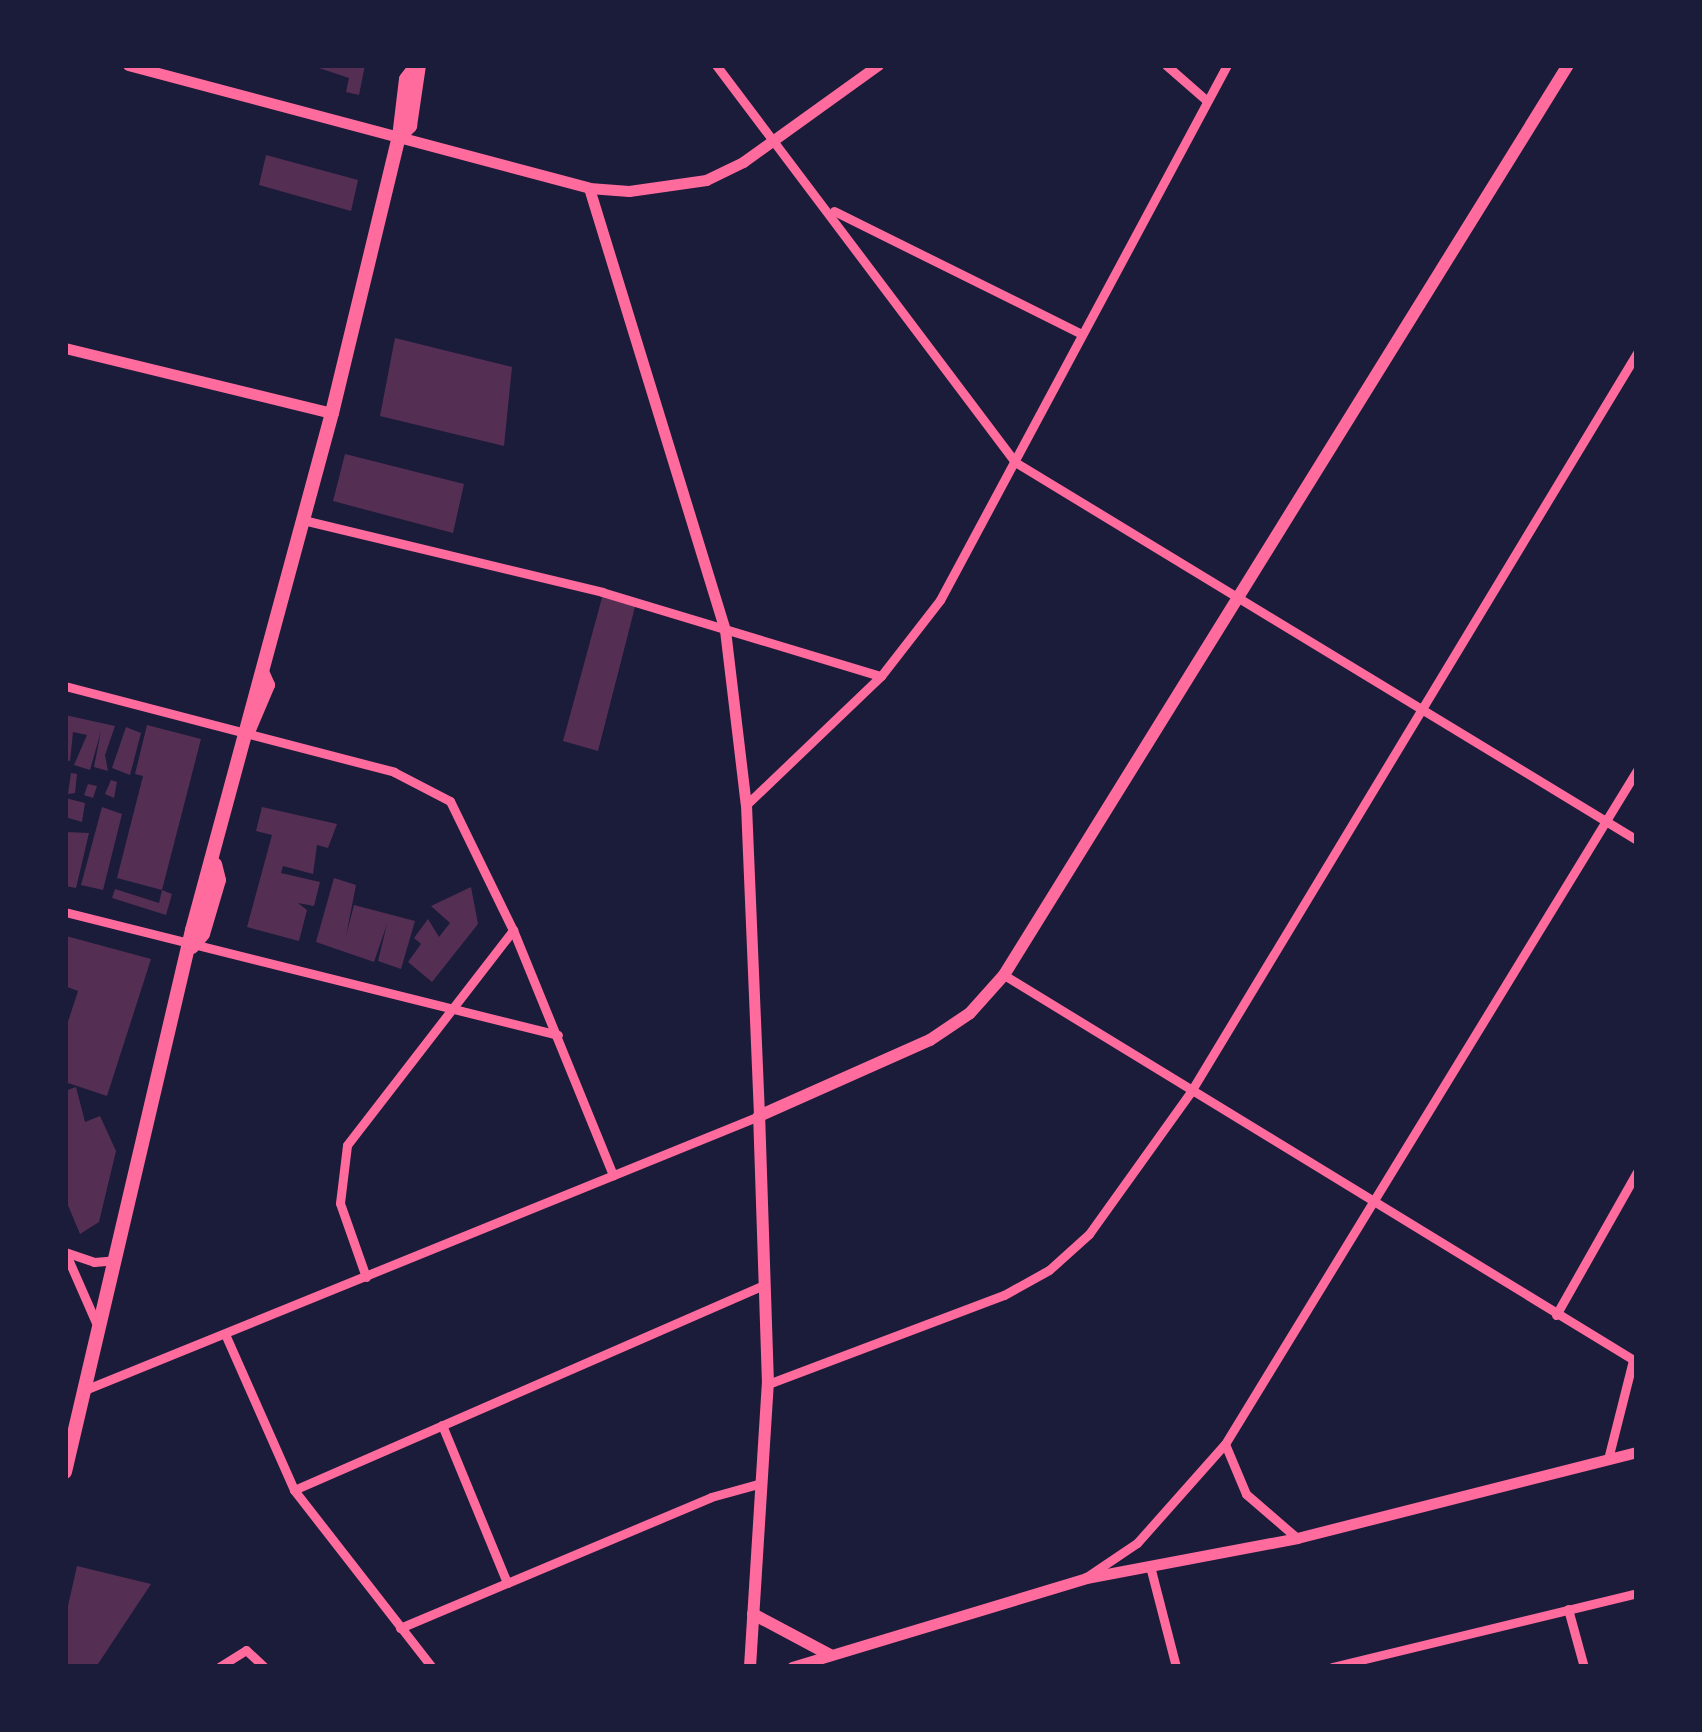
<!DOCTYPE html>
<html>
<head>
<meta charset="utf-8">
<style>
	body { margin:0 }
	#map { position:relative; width:1702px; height:1732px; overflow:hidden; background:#1b1b3a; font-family:Helvetica,sans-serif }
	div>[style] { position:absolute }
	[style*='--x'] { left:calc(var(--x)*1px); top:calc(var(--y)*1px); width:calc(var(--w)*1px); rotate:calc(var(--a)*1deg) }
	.building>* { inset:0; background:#542f53 }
	.minor>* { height:9px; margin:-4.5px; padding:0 4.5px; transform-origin:4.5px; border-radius:4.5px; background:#ff6b9d }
	.tertiary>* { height:11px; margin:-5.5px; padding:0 5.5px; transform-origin:5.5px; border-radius:5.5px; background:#ff6b9d }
	.secondary>* { height:12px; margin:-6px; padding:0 6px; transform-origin:6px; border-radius:6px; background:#ff6b9d }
	.primary>* { height:14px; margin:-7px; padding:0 7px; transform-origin:7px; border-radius:7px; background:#ff6b9d }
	span { translate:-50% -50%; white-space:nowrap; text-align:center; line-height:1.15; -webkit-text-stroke:8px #1b1b3a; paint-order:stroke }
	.frame { position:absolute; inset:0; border:68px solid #1b1b3a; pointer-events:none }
</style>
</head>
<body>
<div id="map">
	<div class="building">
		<div style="clip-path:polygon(310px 65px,365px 65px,359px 95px,346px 92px,349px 78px)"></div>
		<div style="clip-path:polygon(266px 155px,358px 180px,351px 211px,259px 185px)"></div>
		<div style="clip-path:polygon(395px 338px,512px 367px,504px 446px,380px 416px)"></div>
		<div style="clip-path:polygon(345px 454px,464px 484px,453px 533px,333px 501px)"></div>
		<div style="clip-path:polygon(603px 594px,636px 603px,598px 751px,563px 741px)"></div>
		<div style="clip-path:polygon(65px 715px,115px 726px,105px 755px,108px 771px,94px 767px,101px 731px,90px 770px,74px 765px,87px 735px,73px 732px,70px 761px,65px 760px)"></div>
		<div style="clip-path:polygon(147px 725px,201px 739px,162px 890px,117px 878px,143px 776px,135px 774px)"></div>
		<div style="clip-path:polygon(126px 727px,141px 733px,130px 775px,112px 768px)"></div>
		<div style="clip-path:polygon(71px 773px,77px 774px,75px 793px,68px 794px)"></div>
		<div style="clip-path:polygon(111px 780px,117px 782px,114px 798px,105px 794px)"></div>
		<div style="clip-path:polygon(88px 784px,97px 786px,93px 798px,84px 795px)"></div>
		<div style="clip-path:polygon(65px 798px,85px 803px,82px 822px,65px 817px)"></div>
		<div style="clip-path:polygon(102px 807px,122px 814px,103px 890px,81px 885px)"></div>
		<div style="clip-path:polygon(262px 807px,337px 824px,328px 848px,317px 845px,313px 874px,283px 866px,281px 873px,320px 882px,314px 906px,298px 903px,307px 910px,299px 941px,247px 927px,272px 835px,256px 831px)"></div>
		<div style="clip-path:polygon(65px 822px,66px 832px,89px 833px,76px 888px,65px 886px)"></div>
		<div style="clip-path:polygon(334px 878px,356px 885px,346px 936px,354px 905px,415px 921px,401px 969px,378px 961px,387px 924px,374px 962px,316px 942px)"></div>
		<div style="clip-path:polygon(471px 887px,478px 924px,432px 982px,408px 962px,421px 944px,414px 938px,428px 919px,439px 937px,450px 923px,431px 906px)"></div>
		<div style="clip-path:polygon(115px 889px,159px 903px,162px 890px,172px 894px,166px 915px,112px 898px)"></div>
		<div style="clip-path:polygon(66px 936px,151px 959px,107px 1096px,65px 1082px,65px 1031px,78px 991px,65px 986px)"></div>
		<div style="clip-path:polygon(76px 1087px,85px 1122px,100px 1116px,116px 1151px,99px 1222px,80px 1234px,65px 1198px,65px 1091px)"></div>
		<div style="clip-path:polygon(77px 1566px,151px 1584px,96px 1667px,65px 1667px,65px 1619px)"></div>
	</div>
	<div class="minor">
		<div style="--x:716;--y:65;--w:497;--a:53"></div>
		<div style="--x:1015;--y:462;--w:728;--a:31.29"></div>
		<div style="--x:1166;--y:65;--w:53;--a:41.2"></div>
		<div style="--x:834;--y:211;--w:277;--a:26.4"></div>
		<div style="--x:303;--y:520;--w:308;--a:13.5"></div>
		<div style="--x:602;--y:592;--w:291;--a:16.8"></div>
		<div style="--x:65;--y:686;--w:340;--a:14.6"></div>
		<div style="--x:394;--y:772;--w:63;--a:27.4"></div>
		<div style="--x:450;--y:801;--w:144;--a:64"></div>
		<div style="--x:513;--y:930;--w:265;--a:67.8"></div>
		<div style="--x:746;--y:805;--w:187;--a:-43.7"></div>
		<div style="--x:881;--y:676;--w:96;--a:-52.2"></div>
		<div style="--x:940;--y:600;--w:607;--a:-61.79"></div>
		<div style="--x:65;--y:912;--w:508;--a:14.01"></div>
		<div style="--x:1004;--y:975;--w:742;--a:31.44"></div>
		<div style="--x:65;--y:1252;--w:82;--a:66.3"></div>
		<div style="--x:65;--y:1252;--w:31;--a:19"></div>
		<div style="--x:94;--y:1262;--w:21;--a:-5"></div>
		<div style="--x:366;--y:1277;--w:78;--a:-109.4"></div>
		<div style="--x:340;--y:1203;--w:58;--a:-83.1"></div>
		<div style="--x:347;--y:1145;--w:272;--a:-52.3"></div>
		<div style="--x:1556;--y:1315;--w:164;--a:-60.5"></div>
		<div style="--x:225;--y:1334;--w:171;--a:66.1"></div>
		<div style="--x:294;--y:1490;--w:224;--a:52.1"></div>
		<div style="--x:768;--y:1384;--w:252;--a:-20.7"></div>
		<div style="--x:1004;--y:1295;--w:51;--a:-29.1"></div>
		<div style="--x:1049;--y:1270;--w:54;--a:-42"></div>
		<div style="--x:1089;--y:1234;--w:173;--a:-54.4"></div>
		<div style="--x:1190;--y:1093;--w:865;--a:-58.87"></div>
		<div style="--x:87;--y:1389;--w:725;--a:-22.11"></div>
		<div style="--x:442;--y:1425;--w:171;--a:67.6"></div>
		<div style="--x:1225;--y:1444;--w:54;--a:67.2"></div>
		<div style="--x:1246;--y:1494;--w:67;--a:40.8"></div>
		<div style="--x:1608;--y:1459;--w:102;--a:-75.8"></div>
		<div style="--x:294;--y:1490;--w:513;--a:-23.57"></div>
		<div style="--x:1151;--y:1570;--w:100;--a:75.5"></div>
		<div style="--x:1088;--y:1576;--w:59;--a:-34"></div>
		<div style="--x:1137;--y:1543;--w:132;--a:-48.4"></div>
		<div style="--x:1225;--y:1444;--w:790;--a:-58.56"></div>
		<div style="--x:1568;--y:1609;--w:60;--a:74.6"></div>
		<div style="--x:400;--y:1628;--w:337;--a:-22.8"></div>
		<div style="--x:711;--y:1497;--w:53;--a:-15.4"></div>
		<div style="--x:219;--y:1667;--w:32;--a:-32"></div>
		<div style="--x:246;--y:1650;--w:25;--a:43"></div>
		<div style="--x:1332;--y:1667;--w:314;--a:-13.6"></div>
	</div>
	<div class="tertiary">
		<div style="--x:128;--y:65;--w:477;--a:14.9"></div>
		<div style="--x:589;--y:188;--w:40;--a:4.3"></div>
		<div style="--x:629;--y:191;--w:78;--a:-8.1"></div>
		<div style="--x:706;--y:180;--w:41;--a:-25.9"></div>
		<div style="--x:743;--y:162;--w:166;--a:-35.7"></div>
		<div style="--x:589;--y:188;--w:462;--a:72.9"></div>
		<div style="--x:725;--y:630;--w:176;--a:83.2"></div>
		<div style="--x:746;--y:805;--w:311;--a:87.6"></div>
		<div style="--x:65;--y:348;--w:275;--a:13.7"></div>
		<div style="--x:792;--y:1667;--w:307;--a:-16.8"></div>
		<div style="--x:1086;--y:1578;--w:215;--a:-10.7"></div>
		<div style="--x:1297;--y:1538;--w:351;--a:-14.2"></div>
	</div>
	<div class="secondary">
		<div style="--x:753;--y:1614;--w:87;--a:28"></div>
		<div style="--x:750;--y:1667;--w:284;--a:-86.4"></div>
		<div style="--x:768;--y:1384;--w:268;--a:-91.9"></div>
		<div style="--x:759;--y:1116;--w:187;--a:-24"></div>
		<div style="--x:930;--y:1040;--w:48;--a:-34"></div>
		<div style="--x:970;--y:1013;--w:51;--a:-48.2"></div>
		<div style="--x:1004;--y:975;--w:1071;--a:-58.21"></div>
	</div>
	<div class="primary">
		<div style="--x:399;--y:137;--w:16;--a:-45"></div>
		<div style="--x:410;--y:126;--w:62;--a:-81.6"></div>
		<div style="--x:248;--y:732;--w:51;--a:-66.9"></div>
		<div style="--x:268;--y:685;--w:12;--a:-114"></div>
		<div style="--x:192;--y:947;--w:17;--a:-50"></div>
		<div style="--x:203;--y:934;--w:56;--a:-73.5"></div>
		<div style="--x:219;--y:880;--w:16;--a:-104"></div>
		<div style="--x:65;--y:1472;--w:557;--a:-76.81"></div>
		<div style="--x:192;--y:930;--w:536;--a:-74.85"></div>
		<div style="--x:332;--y:413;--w:284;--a:-76.4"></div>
		<div style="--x:399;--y:137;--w:58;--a:-83.1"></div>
		<div style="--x:406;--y:79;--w:18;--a:-52"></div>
	</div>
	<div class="frame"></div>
</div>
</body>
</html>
